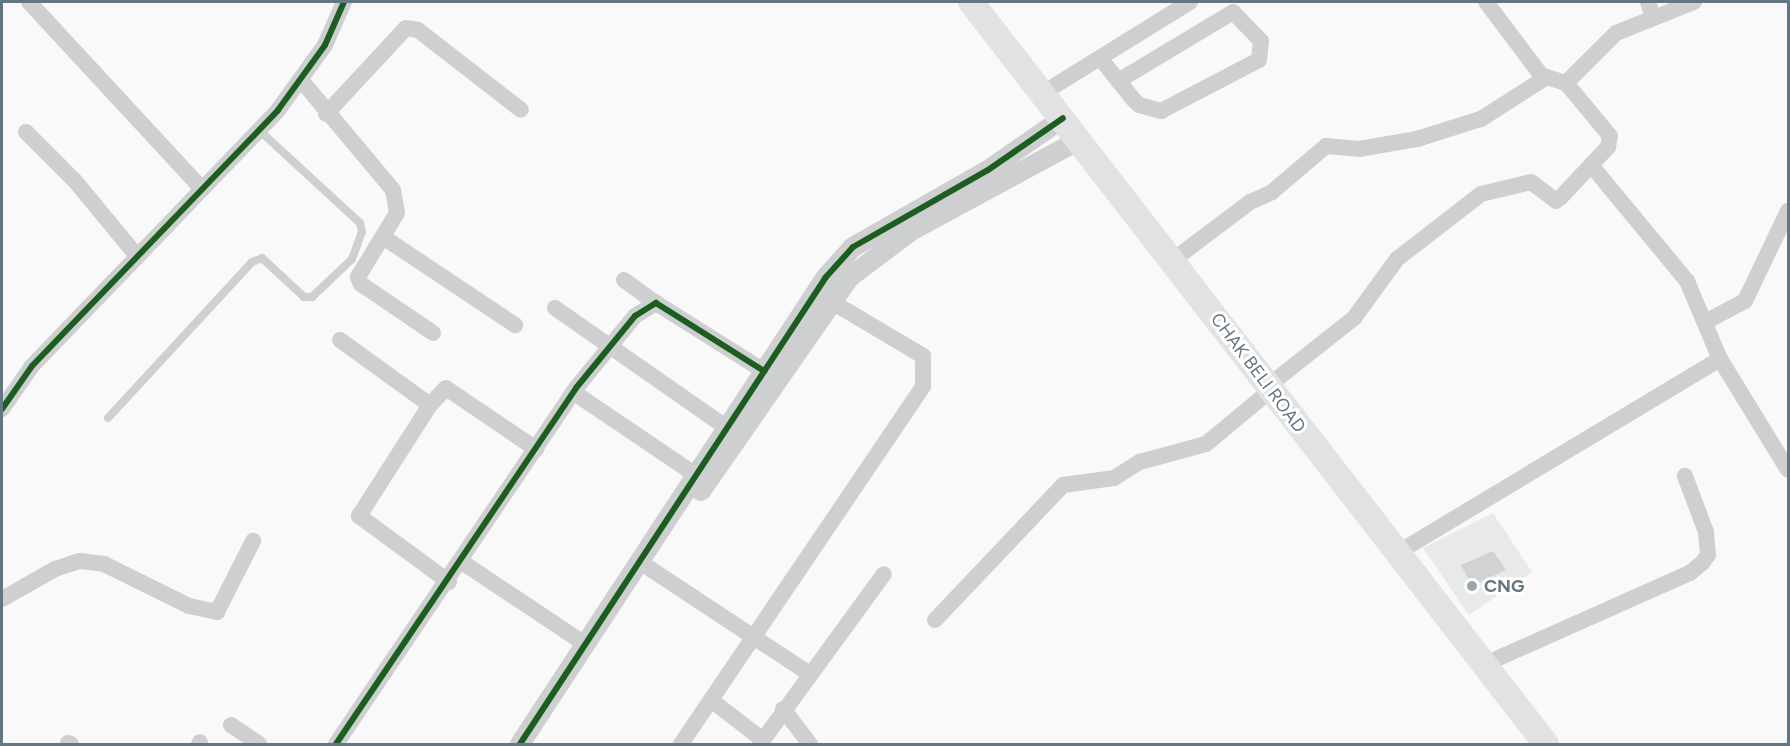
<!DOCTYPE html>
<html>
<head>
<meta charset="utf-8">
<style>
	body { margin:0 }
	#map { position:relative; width:1790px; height:746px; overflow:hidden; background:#f9f9f9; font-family:Figtree,sans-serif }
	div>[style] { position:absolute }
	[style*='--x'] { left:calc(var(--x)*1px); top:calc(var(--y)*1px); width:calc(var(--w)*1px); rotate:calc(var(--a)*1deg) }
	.built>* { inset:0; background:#e8e9e9 }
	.building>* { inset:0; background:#d0d2d3 }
	.service>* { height:8px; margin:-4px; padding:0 4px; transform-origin:4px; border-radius:4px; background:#cecfd0 }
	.minor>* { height:16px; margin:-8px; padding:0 8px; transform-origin:8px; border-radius:8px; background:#cecfd0 }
	.tertiary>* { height:20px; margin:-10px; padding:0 10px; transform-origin:10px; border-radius:10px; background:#cecfd0 }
	.primary>* { height:26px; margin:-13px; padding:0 13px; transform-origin:13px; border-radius:13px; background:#e1e2e2 }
	.cycleway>* { height:6px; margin:-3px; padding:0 3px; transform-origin:3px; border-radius:3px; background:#1b5e20 }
	.dots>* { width:16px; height:16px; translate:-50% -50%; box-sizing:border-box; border:3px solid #fff; border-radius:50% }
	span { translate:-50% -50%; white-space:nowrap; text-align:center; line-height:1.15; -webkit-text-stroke:6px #fff; paint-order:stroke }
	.street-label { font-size:18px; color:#657683 }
	.poi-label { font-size:18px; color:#657683; font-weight:700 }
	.left { translate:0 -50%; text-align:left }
	.frame { position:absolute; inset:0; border:3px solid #657683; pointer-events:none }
</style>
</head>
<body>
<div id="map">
	<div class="built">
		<div style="clip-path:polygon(1493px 513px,1532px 572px,1469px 615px,1423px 548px)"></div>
	</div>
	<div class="building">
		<div style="clip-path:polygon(1493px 551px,1506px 570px,1472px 586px,1461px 565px)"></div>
	</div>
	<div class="service">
		<div style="--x:108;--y:418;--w:212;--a:-47.3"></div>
		<div style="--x:252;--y:262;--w:11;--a:-22"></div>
		<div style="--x:262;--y:258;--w:57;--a:42.9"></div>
		<div style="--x:304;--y:297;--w:8;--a:0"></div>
		<div style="--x:312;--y:297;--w:55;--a:-43.5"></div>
		<div style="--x:352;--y:259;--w:29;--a:-70"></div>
		<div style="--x:362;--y:232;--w:9;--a:-103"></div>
		<div style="--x:360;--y:223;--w:137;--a:-137.4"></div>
	</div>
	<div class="minor">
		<div style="--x:29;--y:2;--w:255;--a:47.2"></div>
		<div style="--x:1486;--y:2;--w:91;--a:53"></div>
		<div style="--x:1541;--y:75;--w:26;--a:18"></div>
		<div style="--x:1566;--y:83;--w:71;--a:-45"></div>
		<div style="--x:1616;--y:33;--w:84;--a:-21.7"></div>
		<div style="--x:1648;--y:2;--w:16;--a:72"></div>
		<div style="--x:1100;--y:58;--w:53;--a:51.2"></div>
		<div style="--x:1133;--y:99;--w:8;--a:45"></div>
		<div style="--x:1139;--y:105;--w:23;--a:15"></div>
		<div style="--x:1161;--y:111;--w:110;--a:-27.5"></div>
		<div style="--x:1259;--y:60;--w:19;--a:-84"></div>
		<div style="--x:1261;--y:41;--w:40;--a:-134"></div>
		<div style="--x:1233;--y:12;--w:134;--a:149"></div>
		<div style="--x:301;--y:80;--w:143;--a:50.1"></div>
		<div style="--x:393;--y:190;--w:23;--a:80"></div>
		<div style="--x:397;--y:213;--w:75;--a:121.4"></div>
		<div style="--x:358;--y:277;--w:8;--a:67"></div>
		<div style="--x:361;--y:284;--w:87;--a:34.2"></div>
		<div style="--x:1043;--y:93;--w:173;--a:-31.8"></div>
		<div style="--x:326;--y:114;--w:117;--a:-47.1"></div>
		<div style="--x:406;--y:28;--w:12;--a:9"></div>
		<div style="--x:418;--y:30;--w:130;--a:37.8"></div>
		<div style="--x:26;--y:132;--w:69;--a:45"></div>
		<div style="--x:75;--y:181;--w:97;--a:50.4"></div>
		<div style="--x:1591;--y:165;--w:151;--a:50.4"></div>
		<div style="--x:1687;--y:281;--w:85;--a:67.1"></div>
		<div style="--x:1720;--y:359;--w:130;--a:58.5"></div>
		<div style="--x:383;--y:237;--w:159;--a:33.7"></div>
		<div style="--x:1172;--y:261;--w:98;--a:-37.1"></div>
		<div style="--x:1250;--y:202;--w:24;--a:-24"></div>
		<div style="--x:1272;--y:192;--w:71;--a:-40.4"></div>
		<div style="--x:1326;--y:146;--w:33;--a:5"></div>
		<div style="--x:1359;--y:149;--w:59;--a:-9.8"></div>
		<div style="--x:1417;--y:139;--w:67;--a:-17.4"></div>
		<div style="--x:1481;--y:119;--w:78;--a:-32.5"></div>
		<div style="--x:624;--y:280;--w:39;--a:36"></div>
		<div style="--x:555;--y:308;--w:210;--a:34.9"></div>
		<div style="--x:1707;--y:321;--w:43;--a:-27.8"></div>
		<div style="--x:1745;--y:301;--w:100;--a:-64.5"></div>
		<div style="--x:340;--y:340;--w:111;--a:35.8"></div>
		<div style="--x:1268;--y:386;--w:110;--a:-38.3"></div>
		<div style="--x:1354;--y:318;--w:73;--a:-53.9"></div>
		<div style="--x:1397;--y:259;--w:106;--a:-37.7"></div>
		<div style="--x:1481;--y:194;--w:51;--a:-13.5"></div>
		<div style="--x:1531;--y:182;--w:31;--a:37"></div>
		<div style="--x:1556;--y:201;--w:6;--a:-39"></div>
		<div style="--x:1561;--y:197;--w:69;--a:-46.8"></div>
		<div style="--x:1608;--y:147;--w:11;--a:-80"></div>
		<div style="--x:1610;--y:136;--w:69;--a:-129.7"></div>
		<div style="--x:573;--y:392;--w:148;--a:34"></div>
		<div style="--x:2;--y:409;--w:52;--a:-55.1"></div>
		<div style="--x:32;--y:366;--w:355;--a:-46.1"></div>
		<div style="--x:278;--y:110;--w:80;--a:-54.1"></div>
		<div style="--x:325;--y:45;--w:47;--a:-66.2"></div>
		<div style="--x:1397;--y:553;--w:377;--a:-31"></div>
		<div style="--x:462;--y:562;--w:148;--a:33.7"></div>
		<div style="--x:649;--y:568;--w:191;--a:33.4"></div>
		<div style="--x:449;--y:582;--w:112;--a:-143.7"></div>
		<div style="--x:359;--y:516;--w:132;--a:-57.4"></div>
		<div style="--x:430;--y:405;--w:23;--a:-47"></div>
		<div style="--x:446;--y:388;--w:109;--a:34.1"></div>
		<div style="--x:2;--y:599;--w:61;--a:-29.5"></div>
		<div style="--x:55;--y:569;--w:26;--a:-18"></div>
		<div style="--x:80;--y:561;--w:24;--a:7"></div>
		<div style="--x:104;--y:564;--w:95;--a:26.3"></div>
		<div style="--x:189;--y:606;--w:29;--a:12"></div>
		<div style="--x:217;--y:612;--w:80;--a:-63.1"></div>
		<div style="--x:935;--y:620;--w:186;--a:-46.5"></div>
		<div style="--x:1063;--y:485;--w:51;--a:-7.8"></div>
		<div style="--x:1114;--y:478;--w:31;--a:-32"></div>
		<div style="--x:1140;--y:462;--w:68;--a:-15.3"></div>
		<div style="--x:1206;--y:444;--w:85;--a:-39.7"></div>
		<div style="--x:1483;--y:665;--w:227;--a:-24"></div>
		<div style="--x:1690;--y:573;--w:16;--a:-40"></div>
		<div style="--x:1702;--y:563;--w:10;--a:-53"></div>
		<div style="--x:1708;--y:555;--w:23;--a:-95"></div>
		<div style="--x:1706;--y:532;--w:60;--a:-110.6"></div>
		<div style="--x:711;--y:700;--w:66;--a:37.6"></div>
		<div style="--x:783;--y:709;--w:44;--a:52.4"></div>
		<div style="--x:231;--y:725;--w:34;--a:34"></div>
		<div style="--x:68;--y:743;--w:3;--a:18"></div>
		<div style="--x:199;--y:744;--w:2;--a:-63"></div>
		<div style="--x:336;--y:744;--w:429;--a:-56"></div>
		<div style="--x:576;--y:388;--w:93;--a:-50.7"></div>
		<div style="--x:635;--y:316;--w:25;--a:-32"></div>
		<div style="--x:656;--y:303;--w:128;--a:32.2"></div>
		<div style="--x:681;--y:744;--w:432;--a:-55.9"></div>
		<div style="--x:923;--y:386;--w:30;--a:-90"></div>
		<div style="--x:923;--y:356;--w:106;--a:-149.3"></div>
		<div style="--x:760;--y:744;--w:210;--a:-53.9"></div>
	</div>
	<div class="tertiary">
		<div style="--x:701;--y:491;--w:261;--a:-55.2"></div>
		<div style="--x:850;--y:277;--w:76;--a:-37"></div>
		<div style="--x:911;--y:231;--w:191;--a:-28.4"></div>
		<div style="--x:520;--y:744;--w:558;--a:-56.77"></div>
		<div style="--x:826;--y:277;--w:40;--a:-48"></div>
		<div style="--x:853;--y:247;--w:155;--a:-29.7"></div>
		<div style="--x:988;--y:170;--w:91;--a:-34.7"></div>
	</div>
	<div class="primary">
		<div style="--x:971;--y:2;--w:939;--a:52.23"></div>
	</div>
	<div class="cycleway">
		<div style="--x:2;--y:409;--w:52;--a:-55.1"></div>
		<div style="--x:32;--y:366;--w:355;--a:-46.1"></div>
		<div style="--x:278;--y:110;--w:80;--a:-54.1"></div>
		<div style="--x:325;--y:45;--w:47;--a:-66.2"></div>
		<div style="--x:336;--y:744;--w:429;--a:-56"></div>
		<div style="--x:576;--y:388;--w:93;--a:-50.7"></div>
		<div style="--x:635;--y:316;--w:25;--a:-32"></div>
		<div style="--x:656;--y:303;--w:128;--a:32.2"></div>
		<div style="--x:520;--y:744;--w:558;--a:-56.77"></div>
		<div style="--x:826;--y:277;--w:40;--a:-48"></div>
		<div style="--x:853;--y:247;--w:155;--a:-29.7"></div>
		<div style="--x:988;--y:170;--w:91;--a:-34.7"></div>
	</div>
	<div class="dots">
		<div style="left:1472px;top:586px;background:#99a4ac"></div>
	</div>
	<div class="street-label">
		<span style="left:1258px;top:373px;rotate:53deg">CHAK BELI ROAD</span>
	</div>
	<div class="poi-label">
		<span class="left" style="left:1484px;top:586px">CNG</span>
	</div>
	<div class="frame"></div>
</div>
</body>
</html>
